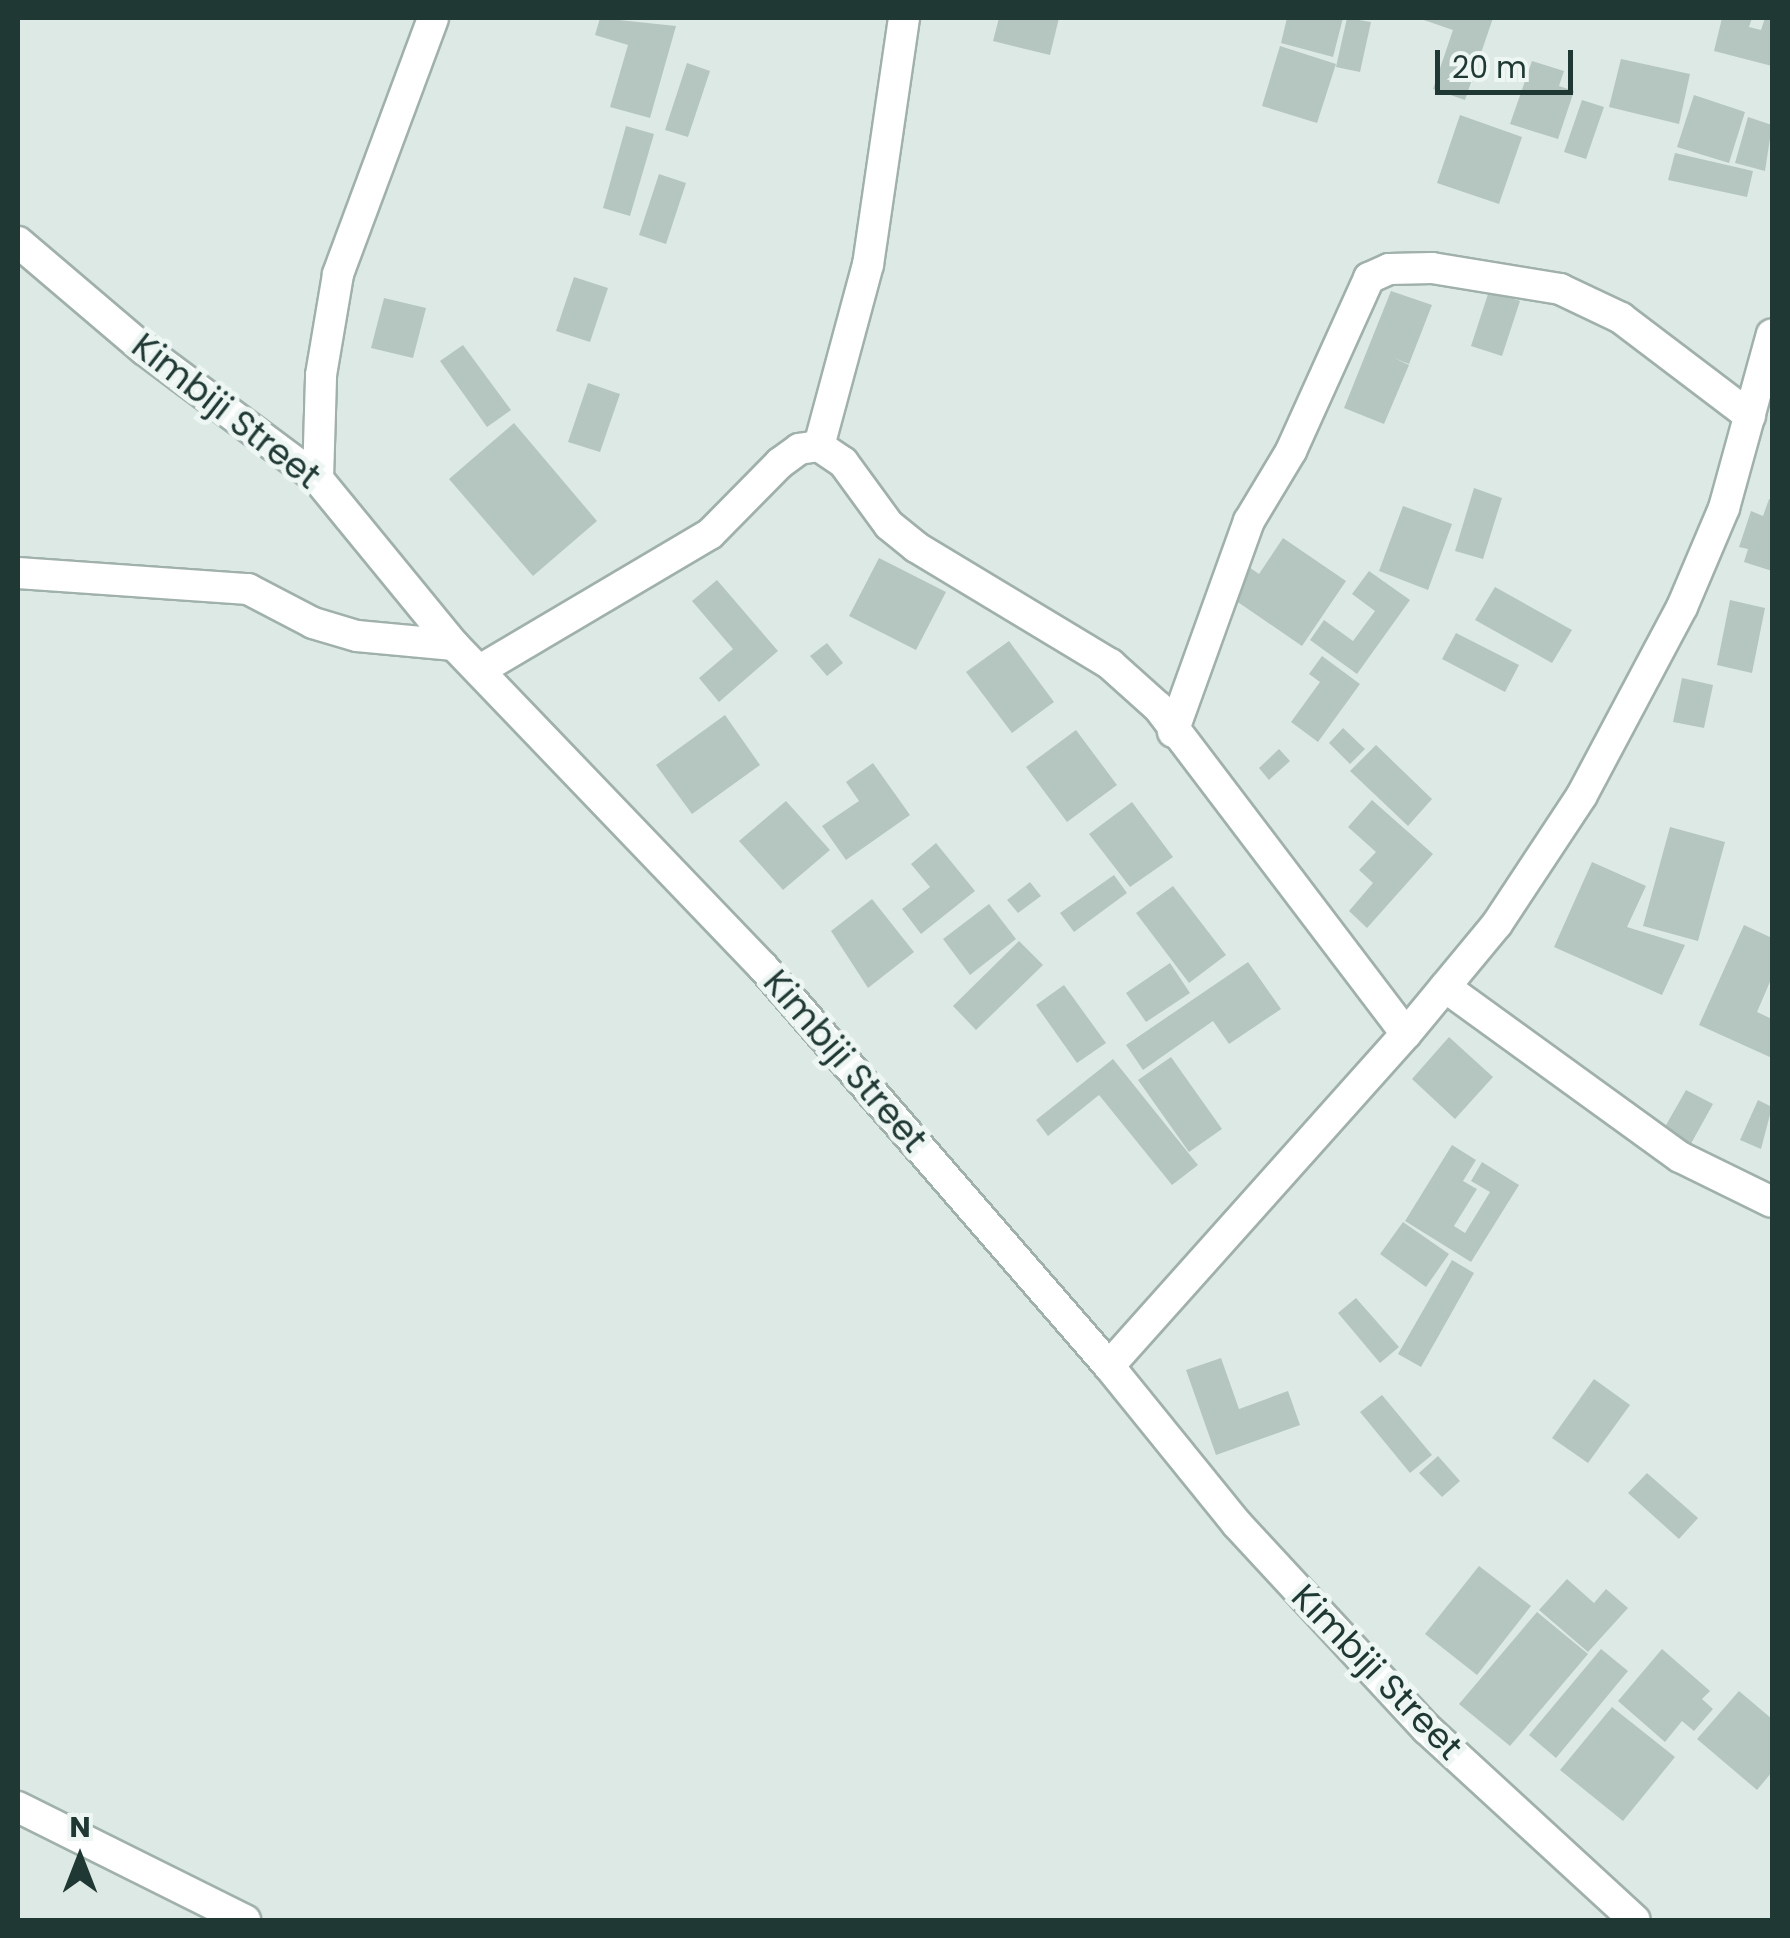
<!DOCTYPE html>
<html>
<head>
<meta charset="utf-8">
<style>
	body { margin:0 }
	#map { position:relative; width:1790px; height:1938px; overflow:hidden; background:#dde9e4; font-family:Poppins,sans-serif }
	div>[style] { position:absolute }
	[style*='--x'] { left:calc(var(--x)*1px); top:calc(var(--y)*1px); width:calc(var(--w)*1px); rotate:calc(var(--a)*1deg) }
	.building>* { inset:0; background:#b5c6c1 }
	.roads { filter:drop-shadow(2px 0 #a0b0ab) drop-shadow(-2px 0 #a0b0ab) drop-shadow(0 2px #a0b0ab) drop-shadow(0 -2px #a0b0ab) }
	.minor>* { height:30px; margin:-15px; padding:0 15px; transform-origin:15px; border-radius:15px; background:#fff }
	span { translate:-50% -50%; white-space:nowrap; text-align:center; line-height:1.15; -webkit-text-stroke:10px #edf6f2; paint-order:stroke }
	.street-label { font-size:35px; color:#1f3833 }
	.frame { position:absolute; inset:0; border:20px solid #1f3833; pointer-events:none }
	.north { position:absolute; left:30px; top:1808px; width:100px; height:100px; -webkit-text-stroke:8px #edf6f2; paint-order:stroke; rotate:0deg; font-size:28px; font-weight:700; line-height:40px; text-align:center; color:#1f3833 }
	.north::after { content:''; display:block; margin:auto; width:35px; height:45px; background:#1f3833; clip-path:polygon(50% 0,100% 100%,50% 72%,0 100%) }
	.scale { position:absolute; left:1435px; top:50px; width:138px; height:45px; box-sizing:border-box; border:5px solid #1f3833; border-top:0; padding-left:12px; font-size:30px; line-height:35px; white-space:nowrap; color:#1f3833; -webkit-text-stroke:8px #edf6f2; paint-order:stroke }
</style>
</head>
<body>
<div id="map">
	<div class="building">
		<div style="clip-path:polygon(600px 18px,676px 26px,650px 118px,610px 107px,628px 45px,595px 35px)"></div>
		<div style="clip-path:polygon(999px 18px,1059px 18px,1050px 55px,993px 41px)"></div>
		<div style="clip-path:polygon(1287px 18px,1343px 18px,1333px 57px,1281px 43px)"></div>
		<div style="clip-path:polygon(1347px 18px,1371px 22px,1360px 72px,1336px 67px)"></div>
		<div style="clip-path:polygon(1418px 18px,1493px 18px,1465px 100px,1433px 89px,1453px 30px)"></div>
		<div style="clip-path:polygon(1722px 18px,1752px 18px,1749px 27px,1761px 30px,1765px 18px,1772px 18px,1772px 66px,1714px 51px)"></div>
		<div style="clip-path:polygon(1280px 46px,1336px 64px,1317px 123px,1262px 106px)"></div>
		<div style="clip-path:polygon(1621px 59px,1690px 74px,1679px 124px,1609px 107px)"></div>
		<div style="clip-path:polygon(1532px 61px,1564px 71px,1559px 86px,1574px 91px,1558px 139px,1510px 124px)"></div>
		<div style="clip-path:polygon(687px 63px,710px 71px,688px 137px,665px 130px)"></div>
		<div style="clip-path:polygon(1694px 95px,1745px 112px,1729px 163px,1677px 147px)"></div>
		<div style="clip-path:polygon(1582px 100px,1604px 107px,1586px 159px,1564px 152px)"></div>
		<div style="clip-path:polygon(1460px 115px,1522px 137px,1499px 204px,1437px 183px)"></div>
		<div style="clip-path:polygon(1748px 117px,1772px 125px,1765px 171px,1735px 163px)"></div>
		<div style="clip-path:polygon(626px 126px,654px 134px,630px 216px,603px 208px)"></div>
		<div style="clip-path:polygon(1675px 153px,1753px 171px,1747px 197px,1668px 180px)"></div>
		<div style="clip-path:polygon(659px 174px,686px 183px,666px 244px,639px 235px)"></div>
		<div style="clip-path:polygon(574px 277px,608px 288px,590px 342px,556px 331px)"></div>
		<div style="clip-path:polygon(1391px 291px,1432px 305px,1409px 364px,1394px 358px,1409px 365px,1384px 424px,1344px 408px)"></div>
		<div style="clip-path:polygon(1489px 291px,1520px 301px,1502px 356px,1471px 346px)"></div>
		<div style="clip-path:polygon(384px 298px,426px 308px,413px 358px,371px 348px)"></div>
		<div style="clip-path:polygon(463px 345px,511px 410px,487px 427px,440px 361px)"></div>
		<div style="clip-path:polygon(588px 383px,620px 394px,600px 452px,568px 442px)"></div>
		<div style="clip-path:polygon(514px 423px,597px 521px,533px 576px,449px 479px)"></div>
		<div style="clip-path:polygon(1474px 488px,1502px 498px,1483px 559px,1455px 551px)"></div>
		<div style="clip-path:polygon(1769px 499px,1772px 500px,1772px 571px,1744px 562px,1748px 549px,1739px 547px,1751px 511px,1763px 516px)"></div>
		<div style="clip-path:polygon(1403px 506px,1452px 524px,1428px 590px,1379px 571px)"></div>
		<div style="clip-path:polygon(1283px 538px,1346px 581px,1302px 646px,1229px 596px,1249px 567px,1259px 574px)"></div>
		<div style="clip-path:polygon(879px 558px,946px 592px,916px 650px,849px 616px)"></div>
		<div style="clip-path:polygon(1369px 571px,1410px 600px,1357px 674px,1310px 640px,1324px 620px,1353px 641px,1375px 611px,1352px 594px)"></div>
		<div style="clip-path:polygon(717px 580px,778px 651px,719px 702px,699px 678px,733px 649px,692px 601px)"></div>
		<div style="clip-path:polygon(1495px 587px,1572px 630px,1552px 663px,1475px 620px)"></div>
		<div style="clip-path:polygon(1730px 600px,1765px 608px,1752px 673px,1717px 665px)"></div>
		<div style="clip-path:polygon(1456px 633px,1519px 665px,1505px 692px,1442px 659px)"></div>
		<div style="clip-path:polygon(1009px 641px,1054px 702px,1012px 733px,966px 672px)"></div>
		<div style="clip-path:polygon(827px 643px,843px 663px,827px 676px,810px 656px)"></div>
		<div style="clip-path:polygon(1322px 656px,1360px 684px,1318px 742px,1291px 722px,1320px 682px,1309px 674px)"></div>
		<div style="clip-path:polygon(1682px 678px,1713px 685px,1704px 728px,1673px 722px)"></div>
		<div style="clip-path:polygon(725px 715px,760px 765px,692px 814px,656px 765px)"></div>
		<div style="clip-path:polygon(1343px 728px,1365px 749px,1350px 764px,1329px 743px)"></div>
		<div style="clip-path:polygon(1076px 730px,1117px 785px,1067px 822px,1026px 767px)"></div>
		<div style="clip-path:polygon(1376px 745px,1432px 799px,1408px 826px,1350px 771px)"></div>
		<div style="clip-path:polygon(1279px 749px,1290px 761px,1269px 780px,1259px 768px)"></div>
		<div style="clip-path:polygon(873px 763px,910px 815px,846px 860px,822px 826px,859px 801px,846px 782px)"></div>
		<div style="clip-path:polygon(1372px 800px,1433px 854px,1367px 928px,1349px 911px,1373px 883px,1359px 870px,1376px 852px,1348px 827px)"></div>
		<div style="clip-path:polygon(786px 801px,830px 850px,783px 890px,739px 841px)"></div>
		<div style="clip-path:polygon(1132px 802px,1173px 857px,1130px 887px,1089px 834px)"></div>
		<div style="clip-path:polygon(1670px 827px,1725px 842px,1698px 941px,1643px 926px)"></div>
		<div style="clip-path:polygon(936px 843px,975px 891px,921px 934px,902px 909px,930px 887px,911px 864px)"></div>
		<div style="clip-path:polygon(1592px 862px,1646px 886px,1627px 927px,1685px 945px,1662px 995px,1554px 947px)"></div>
		<div style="clip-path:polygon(1114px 875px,1127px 893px,1074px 932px,1060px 913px)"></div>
		<div style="clip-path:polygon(1030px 882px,1041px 896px,1018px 913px,1007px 900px)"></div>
		<div style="clip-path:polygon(1173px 886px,1226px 955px,1189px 983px,1136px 913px)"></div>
		<div style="clip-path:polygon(872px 899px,914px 952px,868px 988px,831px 931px)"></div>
		<div style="clip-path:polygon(989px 904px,1016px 939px,970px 975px,943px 939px)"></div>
		<div style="clip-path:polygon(1744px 925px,1772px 938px,1772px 977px,1757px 1012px,1772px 1019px,1772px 1058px,1699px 1025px)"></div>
		<div style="clip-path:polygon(1019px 941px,1043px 965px,976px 1030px,953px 1006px)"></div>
		<div style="clip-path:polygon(1248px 962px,1281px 1009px,1229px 1044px,1213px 1021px,1143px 1070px,1126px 1045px)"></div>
		<div style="clip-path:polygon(1170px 963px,1190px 993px,1146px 1022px,1126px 993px)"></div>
		<div style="clip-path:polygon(1064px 985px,1106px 1043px,1077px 1063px,1036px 1005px)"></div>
		<div style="clip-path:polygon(1449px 1037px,1493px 1077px,1455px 1119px,1412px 1079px)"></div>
		<div style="clip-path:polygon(1171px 1057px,1222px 1129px,1189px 1152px,1138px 1080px)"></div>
		<div style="clip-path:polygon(1113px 1059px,1198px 1165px,1172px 1185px,1099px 1095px,1048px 1136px,1036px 1120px)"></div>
		<div style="clip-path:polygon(1686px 1090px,1713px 1104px,1688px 1149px,1661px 1134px)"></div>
		<div style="clip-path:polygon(1758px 1100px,1772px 1107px,1761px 1149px,1740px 1140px)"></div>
		<div style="clip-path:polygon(1452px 1145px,1476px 1160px,1463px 1181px,1477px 1189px,1454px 1226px,1465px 1233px,1490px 1192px,1471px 1181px,1482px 1162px,1519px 1185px,1471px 1262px,1405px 1221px)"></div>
		<div style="clip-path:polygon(1403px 1222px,1449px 1254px,1426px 1287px,1380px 1254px)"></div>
		<div style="clip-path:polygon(1452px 1260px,1474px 1273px,1421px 1367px,1398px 1354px)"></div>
		<div style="clip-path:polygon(1356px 1298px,1399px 1347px,1380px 1363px,1338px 1313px)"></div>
		<div style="clip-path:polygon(1221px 1358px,1239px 1409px,1288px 1391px,1300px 1425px,1216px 1455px,1186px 1370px)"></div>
		<div style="clip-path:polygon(1594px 1379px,1630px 1405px,1588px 1463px,1552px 1438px)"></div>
		<div style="clip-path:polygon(1382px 1395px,1432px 1455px,1410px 1473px,1360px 1412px)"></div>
		<div style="clip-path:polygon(1438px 1456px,1460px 1481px,1442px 1497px,1419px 1473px)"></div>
		<div style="clip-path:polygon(1647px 1473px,1698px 1518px,1679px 1539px,1628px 1493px)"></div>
		<div style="clip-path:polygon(1479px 1566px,1531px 1606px,1477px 1675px,1425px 1634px)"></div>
		<div style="clip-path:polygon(1567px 1579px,1594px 1603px,1606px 1589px,1628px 1608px,1588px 1652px,1539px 1610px)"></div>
		<div style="clip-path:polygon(1537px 1612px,1588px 1654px,1510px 1746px,1459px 1704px)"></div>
		<div style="clip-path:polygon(1601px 1649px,1628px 1671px,1556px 1758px,1529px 1735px)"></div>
		<div style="clip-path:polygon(1662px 1649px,1710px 1691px,1702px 1699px,1713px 1709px,1694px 1731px,1682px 1721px,1665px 1742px,1618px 1701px)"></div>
		<div style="clip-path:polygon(1739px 1691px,1772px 1719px,1772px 1772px,1757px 1790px,1697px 1739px)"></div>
		<div style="clip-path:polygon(1612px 1707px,1675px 1757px,1623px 1821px,1560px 1770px)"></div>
	</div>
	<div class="roads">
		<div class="minor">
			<div style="--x:18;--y:242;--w:167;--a:40.4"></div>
			<div style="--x:145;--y:350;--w:216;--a:36.7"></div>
			<div style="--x:318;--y:479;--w:215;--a:50.7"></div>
			<div style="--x:454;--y:645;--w:446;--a:46.2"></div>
			<div style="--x:763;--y:967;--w:528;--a:49.07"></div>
			<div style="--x:1109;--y:1366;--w:203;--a:51"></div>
			<div style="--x:1237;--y:1524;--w:280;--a:47.2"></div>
			<div style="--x:1427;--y:1729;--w:282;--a:42.6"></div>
			<div style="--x:819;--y:446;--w:188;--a:-74.9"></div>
			<div style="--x:868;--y:265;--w:250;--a:-81.7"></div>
			<div style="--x:318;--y:479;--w:104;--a:-88.3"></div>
			<div style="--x:321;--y:375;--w:102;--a:-80.4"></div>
			<div style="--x:338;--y:274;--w:273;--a:-69.6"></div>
			<div style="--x:18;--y:573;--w:231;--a:4"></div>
			<div style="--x:248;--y:589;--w:73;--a:27.6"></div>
			<div style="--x:313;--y:623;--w:46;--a:16.5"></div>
			<div style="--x:357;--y:636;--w:97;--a:5.3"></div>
			<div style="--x:480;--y:670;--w:267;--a:-30.6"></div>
			<div style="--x:710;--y:534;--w:100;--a:-45.4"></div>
			<div style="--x:780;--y:463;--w:24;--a:-36"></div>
			<div style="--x:799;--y:449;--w:20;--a:-9"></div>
			<div style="--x:819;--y:446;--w:29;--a:34"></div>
			<div style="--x:843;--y:462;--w:78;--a:53.9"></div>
			<div style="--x:889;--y:525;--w:35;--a:39"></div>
			<div style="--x:916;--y:547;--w:227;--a:31.1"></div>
			<div style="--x:1110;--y:664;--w:64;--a:41.9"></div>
			<div style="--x:1158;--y:707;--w:410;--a:52.8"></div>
			<div style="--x:1173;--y:732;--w:224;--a:-70.2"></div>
			<div style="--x:1249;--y:521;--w:82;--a:-59"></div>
			<div style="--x:1291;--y:451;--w:190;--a:-65.7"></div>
			<div style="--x:1369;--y:278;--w:22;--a:-24"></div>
			<div style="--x:1389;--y:269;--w:43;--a:-1.3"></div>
			<div style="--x:1432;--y:268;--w:130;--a:9.3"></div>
			<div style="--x:1560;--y:289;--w:68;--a:25.4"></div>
			<div style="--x:1621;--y:318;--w:162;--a:37.2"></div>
			<div style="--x:1445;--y:987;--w:290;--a:35.9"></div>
			<div style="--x:1680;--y:1157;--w:102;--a:26.1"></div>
			<div style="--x:1109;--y:1366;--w:445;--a:-48.2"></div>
			<div style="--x:1406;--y:1034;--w:143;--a:-50.4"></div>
			<div style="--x:1497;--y:924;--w:154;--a:-56.6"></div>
			<div style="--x:1582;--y:795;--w:213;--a:-62"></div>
			<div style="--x:1682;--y:607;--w:108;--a:-67"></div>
			<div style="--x:1724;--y:508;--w:180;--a:-74.6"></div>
			<div style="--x:18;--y:1807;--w:254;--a:26.5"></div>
		</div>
	</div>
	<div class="street-label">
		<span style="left:226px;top:411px;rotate:38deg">Kimbiji Street</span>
		<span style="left:845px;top:1061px;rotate:49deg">Kimbiji Street</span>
		<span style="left:1377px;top:1672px;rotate:46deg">Kimbiji Street</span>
	</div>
	<div class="frame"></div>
	<div class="north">N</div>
	<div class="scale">20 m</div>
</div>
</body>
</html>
